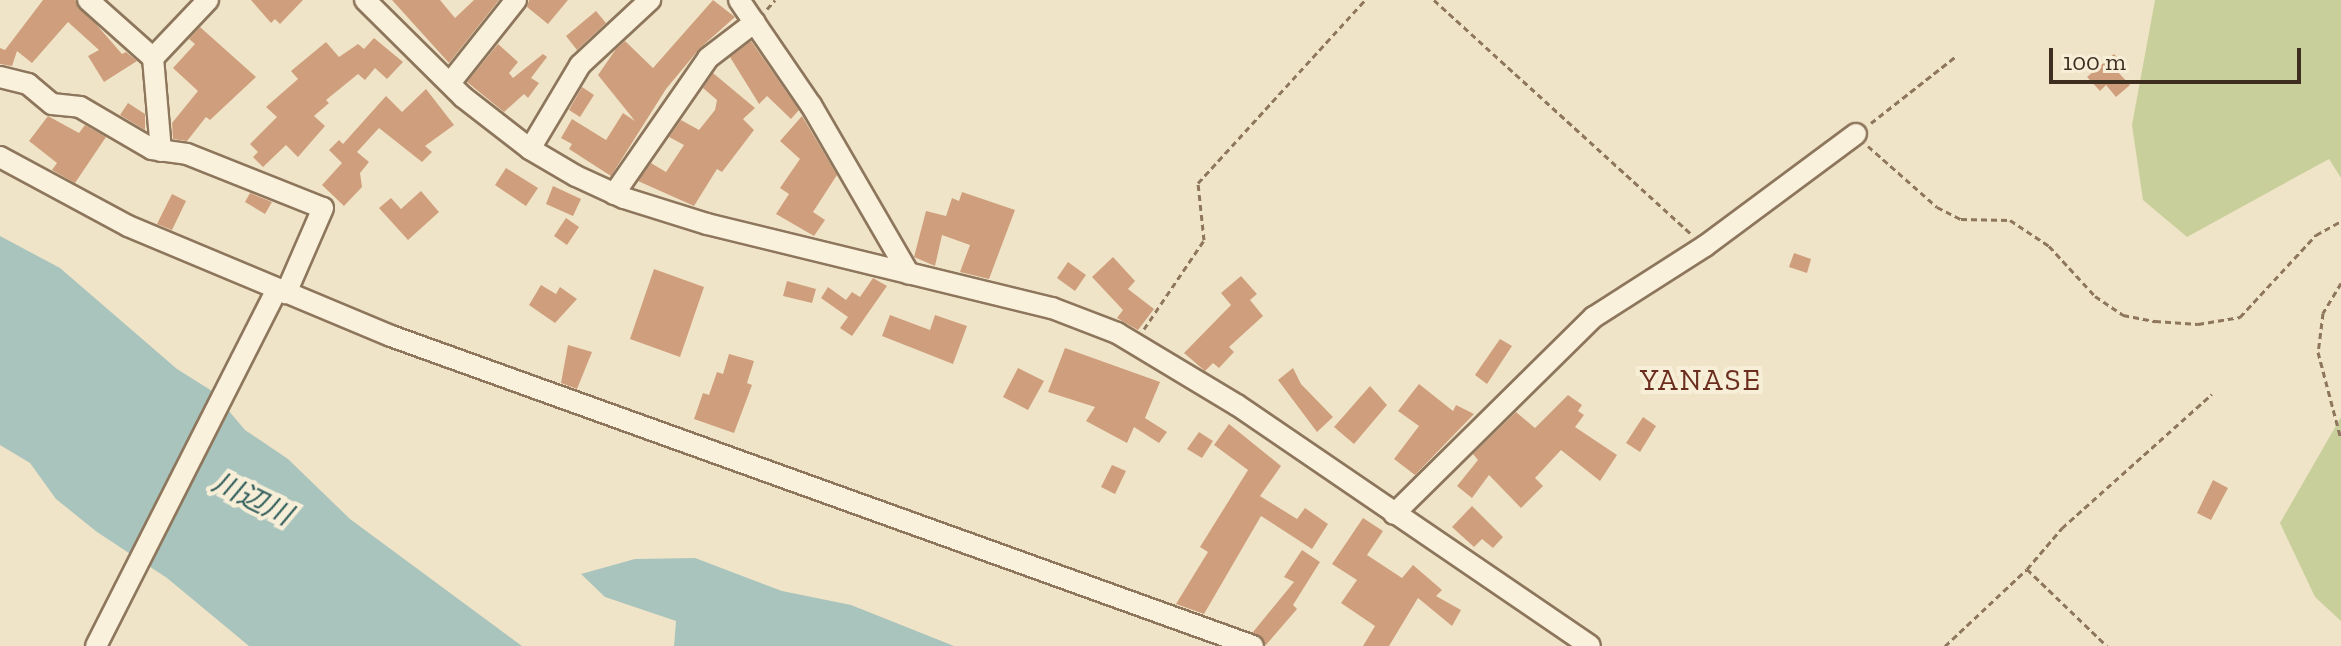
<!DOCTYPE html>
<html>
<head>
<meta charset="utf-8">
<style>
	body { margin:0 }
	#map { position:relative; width:2341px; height:646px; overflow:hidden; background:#f0e4c8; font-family:"Zilla Slab","Noto Sans JP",serif }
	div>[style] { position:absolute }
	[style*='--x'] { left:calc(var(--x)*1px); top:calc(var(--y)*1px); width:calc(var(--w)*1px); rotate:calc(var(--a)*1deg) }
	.green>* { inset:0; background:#c9cf9b }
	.water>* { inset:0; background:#a9c4bc }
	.building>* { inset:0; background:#cf9f7d }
	.path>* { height:3px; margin-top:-1.5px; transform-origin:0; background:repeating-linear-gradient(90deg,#8d765c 0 6px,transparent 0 10px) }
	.roads { filter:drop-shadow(2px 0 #8d765c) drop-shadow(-2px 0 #8d765c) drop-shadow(0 2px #8d765c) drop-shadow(0 -2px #8d765c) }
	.minor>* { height:20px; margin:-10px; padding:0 10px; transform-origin:10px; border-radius:10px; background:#faf1dc }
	span { translate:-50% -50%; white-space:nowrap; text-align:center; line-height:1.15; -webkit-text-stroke:8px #f7eed8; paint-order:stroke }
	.water-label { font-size:28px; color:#2f5d5a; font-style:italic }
	.quarter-label { font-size:30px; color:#6b2e1e; letter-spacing:2px }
	.scale { position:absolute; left:2049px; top:48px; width:252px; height:36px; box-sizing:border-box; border:4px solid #3d2e20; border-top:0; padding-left:10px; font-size:24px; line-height:28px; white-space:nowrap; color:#3d2e20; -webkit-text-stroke:6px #f7eed8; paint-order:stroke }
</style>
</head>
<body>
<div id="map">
	<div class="green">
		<div style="clip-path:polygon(2155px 0,2341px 0,2341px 178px,2329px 159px,2187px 237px,2143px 200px,2132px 125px)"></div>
		<div style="clip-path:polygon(2341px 417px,2341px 621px,2315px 597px,2280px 523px)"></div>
	</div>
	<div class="water">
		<div style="clip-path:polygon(0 236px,60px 268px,177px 369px,212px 391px,245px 430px,288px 459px,350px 519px,522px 646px,249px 646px,167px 578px,97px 532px,56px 499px,30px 463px,0 445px)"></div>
		<div style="clip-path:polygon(695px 558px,782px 591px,851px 605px,954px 646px,674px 646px,676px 621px,605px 597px,581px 574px,635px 559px)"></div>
	</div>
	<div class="building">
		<div style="clip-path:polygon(43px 0,75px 0,122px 54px,126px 52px,137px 61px,104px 82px,88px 56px,99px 50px,68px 22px,32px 63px,17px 51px,12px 66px,0 64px,0 48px,5px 50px)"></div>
		<div style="clip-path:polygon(251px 0,303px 0,280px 24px,275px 19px,271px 23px)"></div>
		<div style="clip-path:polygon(392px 0,440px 0,455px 18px,474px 0,499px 0,449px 63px)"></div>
		<div style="clip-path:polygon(529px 0,568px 0,548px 24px,527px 7px)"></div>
		<div style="clip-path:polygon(713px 0,735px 17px,700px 48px,666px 89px,611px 176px,569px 149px,572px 144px,561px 138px,572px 119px,606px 140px,623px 113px,635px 121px,598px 75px,616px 49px,625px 41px,653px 68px)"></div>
		<div style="clip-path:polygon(596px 11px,606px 23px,577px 50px,566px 36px)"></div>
		<div style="clip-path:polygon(200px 27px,256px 77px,210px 120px,206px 117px,187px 141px,173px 139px,172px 123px,198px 91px,173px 68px,195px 44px,189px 39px)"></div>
		<div style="clip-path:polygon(374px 38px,403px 62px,387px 79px,375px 68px,365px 80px,358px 74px,326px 100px,329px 103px,314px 116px,325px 126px,298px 157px,286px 145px,263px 167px,253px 157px,258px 152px,250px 144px,277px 117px,266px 107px,298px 79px,291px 71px,326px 42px,339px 57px,358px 44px,364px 49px)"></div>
		<div style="clip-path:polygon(751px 41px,799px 110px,791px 119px,767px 96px,759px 104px,730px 57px)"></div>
		<div style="clip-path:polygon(498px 44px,518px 62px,509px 73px,513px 78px,543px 54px,547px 57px,531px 78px,539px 83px,528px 98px,524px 94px,504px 112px,467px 82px)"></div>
		<div style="clip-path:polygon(2114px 54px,2124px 64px,2116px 70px,2130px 85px,2116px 97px,2106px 85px,2100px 91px,2087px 77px)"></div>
		<div style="clip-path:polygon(713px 73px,755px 108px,743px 119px,754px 130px,722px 172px,717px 169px,694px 206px,638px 181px,651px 163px,666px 172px,684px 145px,669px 137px,681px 120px,699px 130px,715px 110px,717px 100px,703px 88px)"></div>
		<div style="clip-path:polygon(582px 87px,594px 95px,580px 117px,569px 110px)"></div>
		<div style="clip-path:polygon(426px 89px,454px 125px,425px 146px,432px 152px,422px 162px,379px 128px,357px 152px,369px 162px,360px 173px,362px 187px,344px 206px,322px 185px,342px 163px,329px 150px,339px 140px,343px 144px,386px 96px,402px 112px)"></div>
		<div style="clip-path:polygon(128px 103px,145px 114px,145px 130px,120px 115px)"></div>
		<div style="clip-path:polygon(48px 116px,79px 133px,85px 125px,106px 137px,75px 183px,52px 170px,57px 163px,29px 141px)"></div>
		<div style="clip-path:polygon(802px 116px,837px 175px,813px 212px,825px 220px,814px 236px,776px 214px,789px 194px,780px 188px,800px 159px,780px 141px)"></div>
		<div style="clip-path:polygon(506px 168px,538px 188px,526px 206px,495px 185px)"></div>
		<div style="clip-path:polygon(553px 186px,581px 199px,573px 216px,546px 204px)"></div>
		<div style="clip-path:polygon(421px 191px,439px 212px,408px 240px,379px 208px,391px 198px,401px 209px)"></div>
		<div style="clip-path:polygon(962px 192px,1015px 210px,989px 279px,960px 272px,970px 245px,942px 235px,935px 266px,914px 257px,926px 211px,946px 216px,952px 198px,959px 201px)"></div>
		<div style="clip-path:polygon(250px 193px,272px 202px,265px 214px,245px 202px)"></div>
		<div style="clip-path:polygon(172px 194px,186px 201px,172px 230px,157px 224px)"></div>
		<div style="clip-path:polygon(566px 218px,579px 227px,567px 245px,554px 236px)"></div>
		<div style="clip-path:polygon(1794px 253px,1811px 259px,1807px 273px,1789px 267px)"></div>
		<div style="clip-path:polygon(1113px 257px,1135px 281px,1128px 289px,1154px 309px,1138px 330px,1117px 318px,1123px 310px,1092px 277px)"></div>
		<div style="clip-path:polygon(1068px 262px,1086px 275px,1075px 291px,1057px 278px)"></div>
		<div style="clip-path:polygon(654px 269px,704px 287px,680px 357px,630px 339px)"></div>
		<div style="clip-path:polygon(1241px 276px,1257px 294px,1250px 300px,1263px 316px,1229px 347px,1234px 352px,1219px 368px,1213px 363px,1205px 371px,1184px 353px,1231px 305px,1221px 293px)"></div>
		<div style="clip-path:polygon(873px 278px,887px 286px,852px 336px,840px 328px,848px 317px,821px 298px,828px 287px,846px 300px,852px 292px,860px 297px)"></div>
		<div style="clip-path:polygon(787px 281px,816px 289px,812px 303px,783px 296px)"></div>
		<div style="clip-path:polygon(541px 285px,556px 294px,560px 287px,577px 299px,555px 323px,529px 305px)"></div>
		<div style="clip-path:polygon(890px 315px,930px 330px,935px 315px,967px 326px,953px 364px,882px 336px)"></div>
		<div style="clip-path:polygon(1500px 339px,1512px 346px,1487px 384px,1475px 375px)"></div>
		<div style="clip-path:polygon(568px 345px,592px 352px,577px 389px,561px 383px)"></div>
		<div style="clip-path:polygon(1065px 348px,1160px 382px,1145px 418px,1167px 432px,1159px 443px,1134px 427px,1127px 443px,1086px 421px,1095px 407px,1048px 392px)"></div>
		<div style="clip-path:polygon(729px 354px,754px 361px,747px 383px,752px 385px,734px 433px,694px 419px,703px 393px,709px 395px,717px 372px,723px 374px)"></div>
		<div style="clip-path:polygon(1018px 368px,1044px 381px,1028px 410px,1003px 397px)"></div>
		<div style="clip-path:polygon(1293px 368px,1301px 384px,1333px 417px,1317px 432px,1278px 380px)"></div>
		<div style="clip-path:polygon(1419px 384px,1453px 411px,1456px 405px,1474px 414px,1415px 475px,1394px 459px,1419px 426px,1398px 411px)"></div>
		<div style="clip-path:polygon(1370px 386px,1387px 405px,1354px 444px,1334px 427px)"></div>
		<div style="clip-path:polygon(1568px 395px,1582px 405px,1578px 411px,1584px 415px,1575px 427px,1617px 455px,1600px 481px,1561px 450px,1535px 478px,1543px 486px,1521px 508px,1489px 475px,1472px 498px,1457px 486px,1478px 460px,1473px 454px,1516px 412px,1535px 428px)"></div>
		<div style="clip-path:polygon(1643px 417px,1656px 426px,1640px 452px,1626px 443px)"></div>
		<div style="clip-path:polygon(1229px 424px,1281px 466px,1260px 496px,1297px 519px,1305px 508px,1328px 524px,1312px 549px,1261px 516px,1204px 614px,1176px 604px,1208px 552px,1200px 547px,1248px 470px,1214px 445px)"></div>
		<div style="clip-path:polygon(1199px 432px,1213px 441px,1202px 458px,1187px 449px)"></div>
		<div style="clip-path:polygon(1112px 465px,1126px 471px,1115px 494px,1101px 487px)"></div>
		<div style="clip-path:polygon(2213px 480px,2228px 488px,2211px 520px,2197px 513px)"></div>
		<div style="clip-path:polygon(1472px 506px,1503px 537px,1493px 548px,1482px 539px,1474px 547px,1452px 527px)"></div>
		<div style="clip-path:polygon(1363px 518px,1383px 531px,1367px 555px,1402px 578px,1413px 565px,1442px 590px,1436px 596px,1461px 610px,1452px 626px,1418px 598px,1389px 646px,1363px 646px,1375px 626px,1341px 603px,1357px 580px,1332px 564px)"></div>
		<div style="clip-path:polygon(1302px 550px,1320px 562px,1293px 605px,1297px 609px,1266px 645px,1253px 632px,1294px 582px,1284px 577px)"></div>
	</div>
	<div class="path">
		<div style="--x:1434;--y:0;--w:348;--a:42.3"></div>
		<div style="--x:767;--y:9;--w:12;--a:-48"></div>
		<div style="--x:1871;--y:123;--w:108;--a:-38.2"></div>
		<div style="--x:1868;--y:146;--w:92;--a:41.5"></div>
		<div style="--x:1937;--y:207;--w:27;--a:27"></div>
		<div style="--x:1961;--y:219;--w:49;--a:1.2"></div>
		<div style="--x:2010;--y:220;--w:47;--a:33.7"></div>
		<div style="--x:2049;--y:246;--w:68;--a:47.4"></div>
		<div style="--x:2095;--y:296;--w:34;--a:34"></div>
		<div style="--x:2123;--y:315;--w:33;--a:11"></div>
		<div style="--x:2155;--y:321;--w:43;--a:4"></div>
		<div style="--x:2198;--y:324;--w:43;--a:-9.5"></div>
		<div style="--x:2240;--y:317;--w:112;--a:-47.2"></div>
		<div style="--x:2316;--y:235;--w:29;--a:-29"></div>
		<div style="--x:2341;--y:283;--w:35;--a:121"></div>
		<div style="--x:2323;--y:313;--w:39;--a:97"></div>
		<div style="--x:2318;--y:352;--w:90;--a:75.2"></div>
		<div style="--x:1144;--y:329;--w:107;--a:-56"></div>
		<div style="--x:1204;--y:240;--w:57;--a:-96"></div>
		<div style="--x:1198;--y:183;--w:248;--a:-47.6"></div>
		<div style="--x:2027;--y:569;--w:111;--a:43.9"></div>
		<div style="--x:1945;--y:646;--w:112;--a:-43.2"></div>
		<div style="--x:2027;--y:569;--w:54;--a:-49.5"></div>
		<div style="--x:2062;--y:528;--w:201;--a:-41.8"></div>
	</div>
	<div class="roads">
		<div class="minor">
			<div style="--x:88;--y:0;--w:87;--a:41.7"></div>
			<div style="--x:365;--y:0;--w:138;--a:44.7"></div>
			<div style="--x:463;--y:97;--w:85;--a:37.8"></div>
			<div style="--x:530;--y:149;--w:53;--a:30.4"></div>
			<div style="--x:576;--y:176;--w:53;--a:24.6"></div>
			<div style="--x:624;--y:198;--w:87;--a:17.4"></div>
			<div style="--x:707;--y:224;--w:355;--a:13.7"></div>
			<div style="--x:1052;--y:308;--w:70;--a:21"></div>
			<div style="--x:1117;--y:333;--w:140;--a:31"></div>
			<div style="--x:1237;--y:405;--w:427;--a:34.3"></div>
			<div style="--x:739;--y:0;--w:127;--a:55.6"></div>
			<div style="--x:811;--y:105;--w:195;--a:59.9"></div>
			<div style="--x:0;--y:77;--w:29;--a:14"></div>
			<div style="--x:28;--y:84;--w:31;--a:40"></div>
			<div style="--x:52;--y:104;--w:28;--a:6"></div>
			<div style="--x:80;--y:107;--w:83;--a:30.3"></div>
			<div style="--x:152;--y:149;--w:35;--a:8"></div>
			<div style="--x:187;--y:154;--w:146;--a:21.7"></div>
			<div style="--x:323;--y:208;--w:93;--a:113.5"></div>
			<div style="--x:450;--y:83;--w:106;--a:-51.5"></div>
			<div style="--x:530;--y:149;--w:98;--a:-59.2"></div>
			<div style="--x:580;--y:65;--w:96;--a:-42.9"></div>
			<div style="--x:161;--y:151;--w:93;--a:-94.9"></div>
			<div style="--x:153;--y:58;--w:80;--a:-46.5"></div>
			<div style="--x:0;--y:157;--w:145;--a:28.3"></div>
			<div style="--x:128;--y:226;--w:285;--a:22.7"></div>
			<div style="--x:391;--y:336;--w:916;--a:19.78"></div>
			<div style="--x:614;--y:194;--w:165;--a:-55.3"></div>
			<div style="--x:708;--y:58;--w:59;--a:-37.5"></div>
			<div style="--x:1394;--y:514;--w:281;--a:-44.6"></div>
			<div style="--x:1594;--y:317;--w:132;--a:-32.6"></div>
			<div style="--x:1705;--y:246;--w:188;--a:-36.6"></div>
			<div style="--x:96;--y:646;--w:400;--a:-63.1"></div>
		</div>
	</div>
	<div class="water-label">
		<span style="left:252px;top:499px;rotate:26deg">川辺川</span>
	</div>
	<div class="quarter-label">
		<span style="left:1701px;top:380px">YANASE</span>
	</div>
	<div class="scale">100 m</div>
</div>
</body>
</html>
